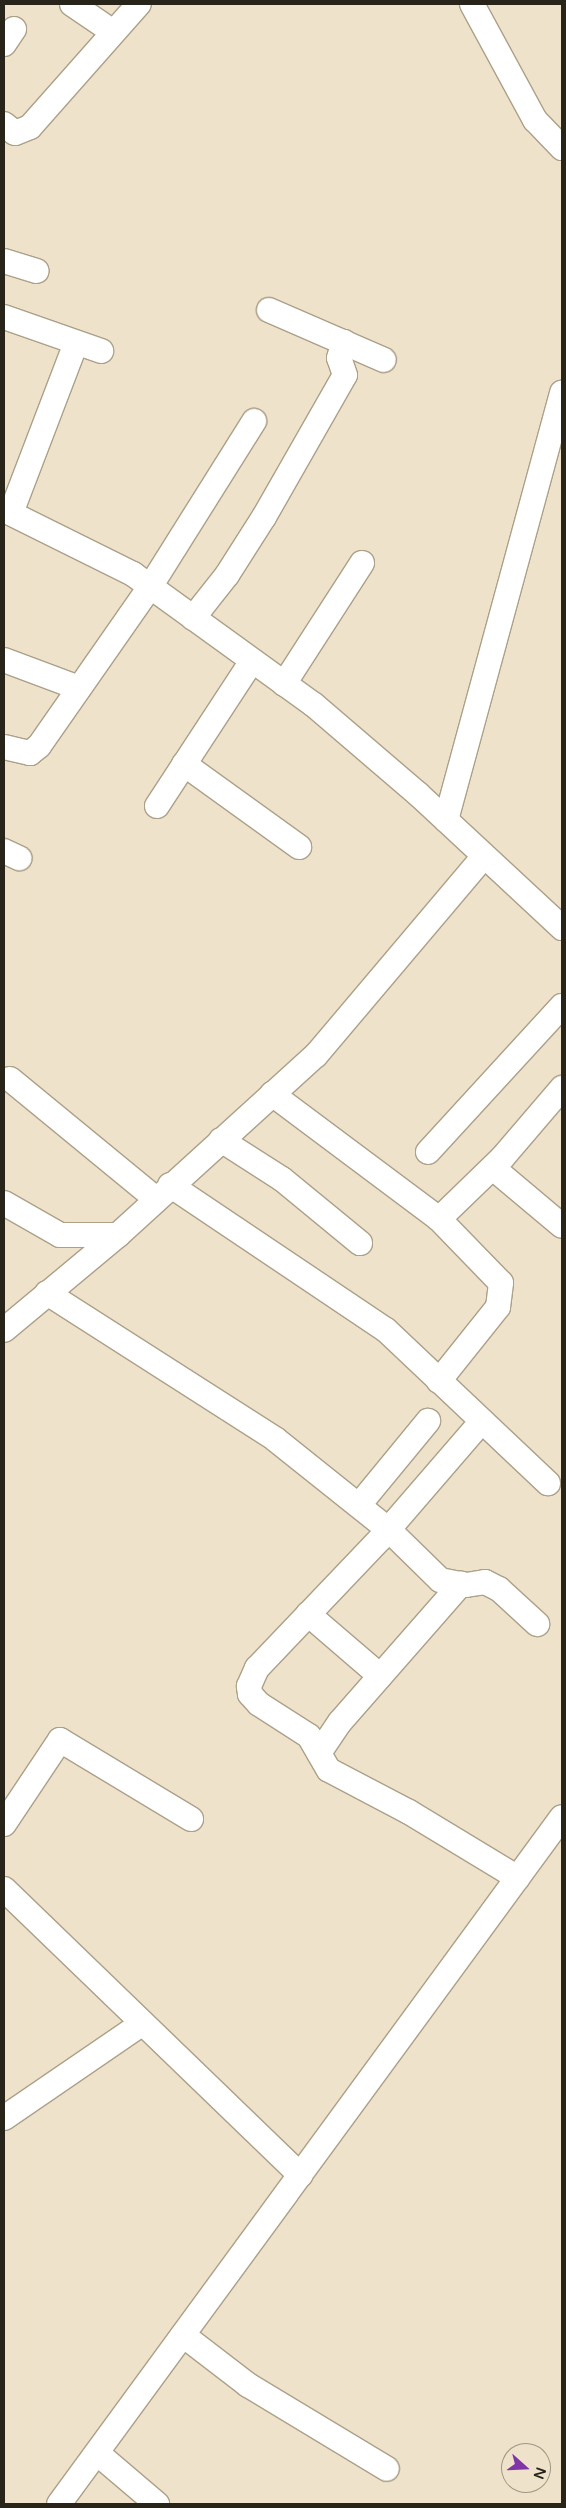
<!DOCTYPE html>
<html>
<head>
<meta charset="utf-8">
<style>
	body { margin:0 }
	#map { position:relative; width:566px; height:2508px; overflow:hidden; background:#eee2ca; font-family:"Varela Round",sans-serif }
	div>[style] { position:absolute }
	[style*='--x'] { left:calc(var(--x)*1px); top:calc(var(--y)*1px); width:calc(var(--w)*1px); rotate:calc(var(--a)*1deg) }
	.roads { filter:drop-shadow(1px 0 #aca089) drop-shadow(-1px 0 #aca089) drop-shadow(0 1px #aca089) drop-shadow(0 -1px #aca089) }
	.minor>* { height:24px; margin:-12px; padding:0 12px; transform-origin:12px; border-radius:12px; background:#fff }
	span { translate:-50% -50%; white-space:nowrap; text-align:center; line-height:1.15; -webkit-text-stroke:4px #eee2ca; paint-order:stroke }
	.frame { position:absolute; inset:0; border:5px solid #28241a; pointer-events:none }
	.north { position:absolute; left:501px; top:2443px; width:50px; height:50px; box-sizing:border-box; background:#eee2ca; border:1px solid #9f9684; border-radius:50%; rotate:110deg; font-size:14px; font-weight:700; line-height:20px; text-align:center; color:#28241a }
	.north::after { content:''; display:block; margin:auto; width:18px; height:22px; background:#8136a7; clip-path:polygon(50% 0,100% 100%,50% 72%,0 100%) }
</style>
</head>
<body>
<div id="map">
	<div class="roads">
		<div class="minor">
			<div style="--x:72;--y:4;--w:50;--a:34.3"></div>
			<div style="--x:472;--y:4;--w:132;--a:61.5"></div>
			<div style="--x:535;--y:120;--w:39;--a:46"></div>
			<div style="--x:4;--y:44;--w:18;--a:-56"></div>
			<div style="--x:4;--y:124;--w:14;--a:39"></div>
			<div style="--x:15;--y:133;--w:16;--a:-22"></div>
			<div style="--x:30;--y:127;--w:164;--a:-48.5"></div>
			<div style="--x:4;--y:261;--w:34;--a:17"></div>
			<div style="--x:269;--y:310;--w:125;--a:23.5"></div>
			<div style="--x:4;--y:317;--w:103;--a:19.3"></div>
			<div style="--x:4;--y:510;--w:144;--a:26.4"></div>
			<div style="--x:133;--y:574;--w:223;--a:35.9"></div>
			<div style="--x:314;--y:705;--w:137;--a:40.6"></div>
			<div style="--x:418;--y:794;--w:197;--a:42.9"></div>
			<div style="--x:11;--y:513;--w:182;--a:-69.1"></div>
			<div style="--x:193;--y:618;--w:55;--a:-51.7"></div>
			<div style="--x:227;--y:575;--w:69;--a:-57.5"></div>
			<div style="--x:264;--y:517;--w:163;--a:-60.3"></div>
			<div style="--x:345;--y:375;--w:18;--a:-109"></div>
			<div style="--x:339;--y:358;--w:17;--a:-73"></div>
			<div style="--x:4;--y:660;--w:80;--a:20.5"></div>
			<div style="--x:284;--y:684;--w:144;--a:-57.2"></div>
			<div style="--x:4;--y:747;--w:27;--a:13"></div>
			<div style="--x:30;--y:753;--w:11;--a:-38"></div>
			<div style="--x:39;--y:746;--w:194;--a:-55.1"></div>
			<div style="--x:150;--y:587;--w:196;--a:-57.9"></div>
			<div style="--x:184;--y:764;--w:142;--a:35.8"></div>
			<div style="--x:157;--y:806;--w:173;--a:-56.8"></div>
			<div style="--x:446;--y:820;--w:443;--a:-74.8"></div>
			<div style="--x:4;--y:851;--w:17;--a:25"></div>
			<div style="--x:10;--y:1079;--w:189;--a:39.4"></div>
			<div style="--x:272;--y:1094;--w:209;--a:36.8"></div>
			<div style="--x:439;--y:1219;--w:89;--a:45.9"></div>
			<div style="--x:501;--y:1283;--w:24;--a:97"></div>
			<div style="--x:498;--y:1307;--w:95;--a:128.6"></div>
			<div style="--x:221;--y:1140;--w:72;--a:32.6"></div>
			<div style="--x:282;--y:1179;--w:101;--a:39.4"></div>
			<div style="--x:428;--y:1152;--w:198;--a:-47.5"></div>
			<div style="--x:493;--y:1168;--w:90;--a:40"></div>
			<div style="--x:170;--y:1185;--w:260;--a:33.9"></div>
			<div style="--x:386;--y:1330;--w:223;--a:43.4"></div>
			<div style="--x:4;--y:1203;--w:64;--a:29.7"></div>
			<div style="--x:60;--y:1235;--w:58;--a:0"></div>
			<div style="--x:118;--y:1235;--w:268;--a:-42.3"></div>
			<div style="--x:316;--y:1055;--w:260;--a:-49.8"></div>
			<div style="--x:439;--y:1219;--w:89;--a:-44.1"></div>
			<div style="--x:503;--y:1157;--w:91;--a:-49.5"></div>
			<div style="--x:47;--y:1293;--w:271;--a:32.6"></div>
			<div style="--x:275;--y:1439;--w:146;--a:38.6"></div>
			<div style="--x:389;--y:1530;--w:71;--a:44.4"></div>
			<div style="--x:440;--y:1580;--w:26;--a:11"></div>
			<div style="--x:466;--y:1585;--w:19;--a:-9"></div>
			<div style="--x:485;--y:1582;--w:16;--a:27"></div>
			<div style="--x:499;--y:1589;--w:52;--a:42.6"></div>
			<div style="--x:4;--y:1330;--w:148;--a:-39.8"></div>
			<div style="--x:482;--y:1421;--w:155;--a:130.8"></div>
			<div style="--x:381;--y:1538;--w:180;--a:133.6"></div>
			<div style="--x:257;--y:1668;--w:20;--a:114"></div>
			<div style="--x:249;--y:1686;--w:8;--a:83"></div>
			<div style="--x:250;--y:1694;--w:13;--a:48"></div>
			<div style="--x:259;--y:1704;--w:59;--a:32.6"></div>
			<div style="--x:309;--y:1736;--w:39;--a:60"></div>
			<div style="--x:329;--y:1770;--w:90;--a:27.7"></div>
			<div style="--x:409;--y:1812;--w:127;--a:31.2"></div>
			<div style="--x:359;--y:1505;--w:109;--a:-50.6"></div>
			<div style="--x:308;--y:1614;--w:95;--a:40.7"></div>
			<div style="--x:319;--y:1753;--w:37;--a:-56"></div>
			<div style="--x:340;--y:1722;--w:184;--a:-48.8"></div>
			<div style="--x:4;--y:1824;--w:101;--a:-56.3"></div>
			<div style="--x:60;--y:1740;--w:153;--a:31.1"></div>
			<div style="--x:4;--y:1889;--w:412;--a:44"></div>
			<div style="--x:4;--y:2118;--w:168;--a:-34.4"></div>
			<div style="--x:183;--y:2335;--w:82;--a:37.6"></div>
			<div style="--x:248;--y:2385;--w:162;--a:31.1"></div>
			<div style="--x:97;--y:2453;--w:79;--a:40.4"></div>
			<div style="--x:59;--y:2504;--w:851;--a:-53.79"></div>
		</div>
	</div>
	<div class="frame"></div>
	<div class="north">N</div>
</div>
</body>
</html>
